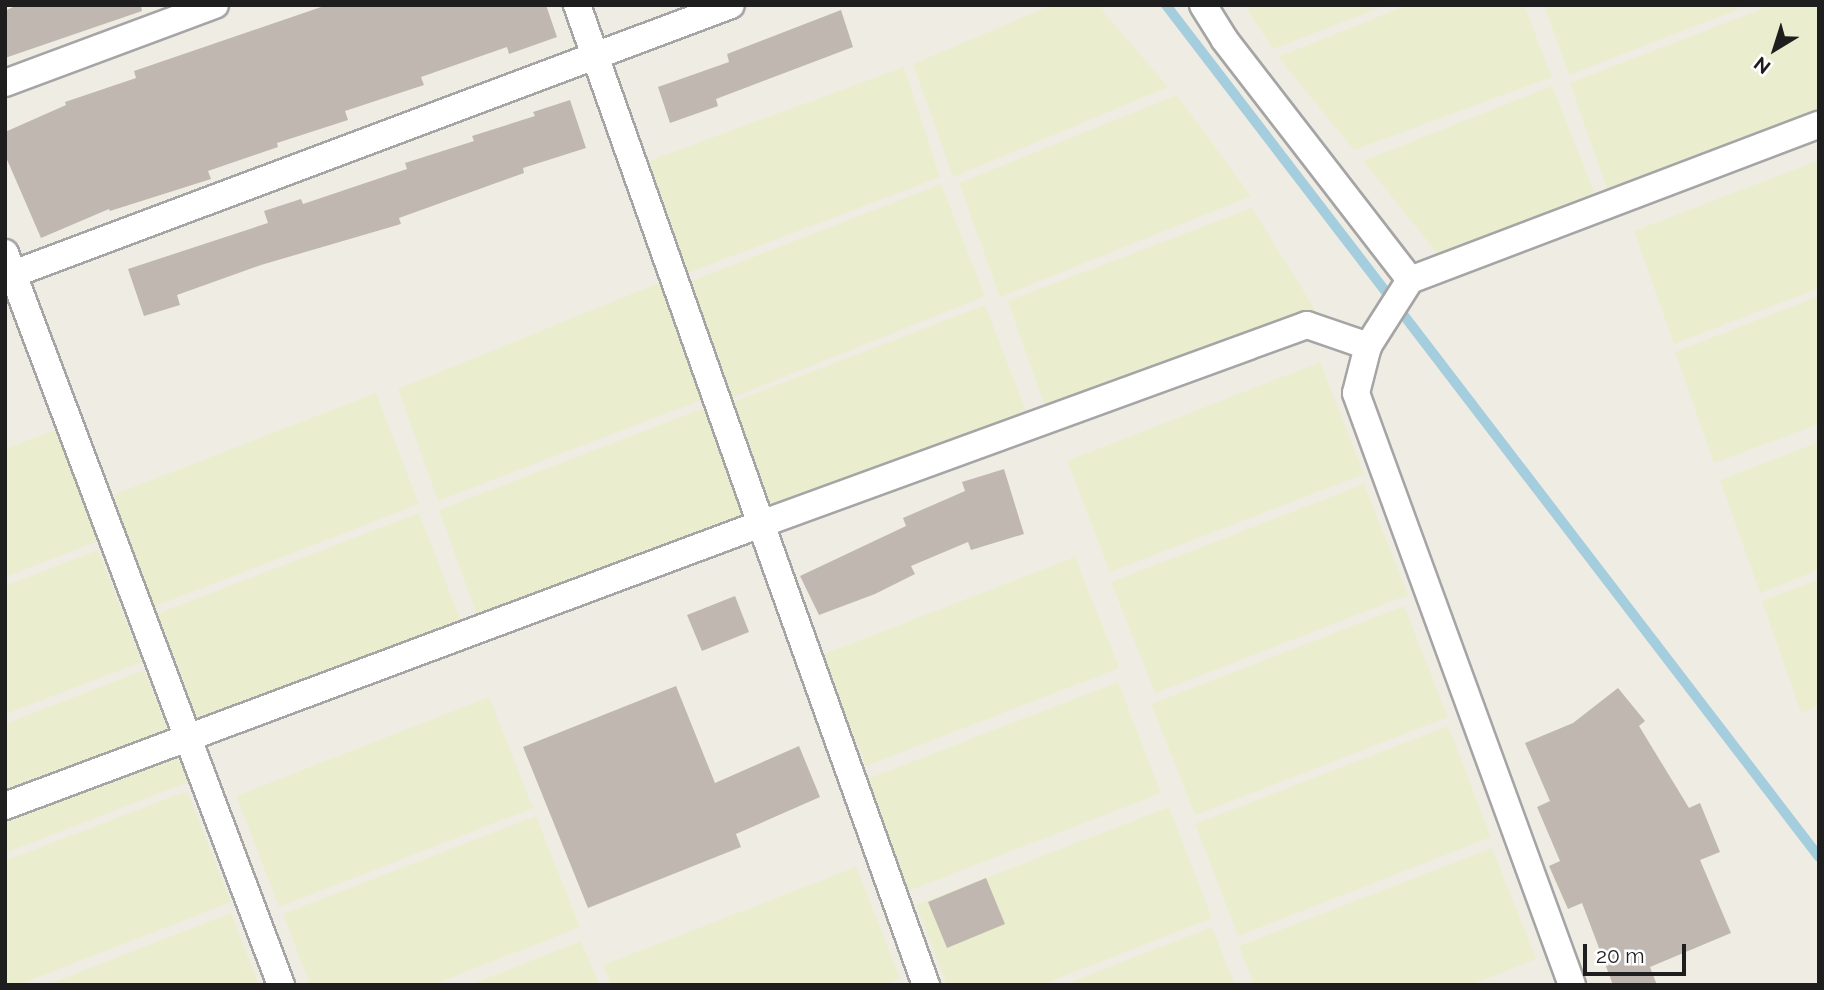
<!DOCTYPE html>
<html>
<head>
<meta charset="utf-8">
<style>
	body { margin:0 }
	#map { position:relative; width:1824px; height:990px; overflow:hidden; background:#efece4; font-family:Raleway,sans-serif }
	div>[style] { position:absolute }
	[style*='--x'] { left:calc(var(--x)*1px); top:calc(var(--y)*1px); width:calc(var(--w)*1px); rotate:calc(var(--a)*1deg) }
	.farmland>* { inset:0; background:#eaeecf }
	.stream>* { height:10px; margin:-5px; padding:0 5px; transform-origin:5px; border-radius:5px; background:#a4cdde }
	.building>* { inset:0; background:#c0b8b0 }
	.roads { filter:drop-shadow(2px 0 #a5a5a5) drop-shadow(-2px 0 #a5a5a5) drop-shadow(0 2px #a5a5a5) drop-shadow(0 -2px #a5a5a5) }
	.street>* { height:26px; margin:-13px; padding:0 13px; transform-origin:13px; border-radius:13px; background:#fff }
	span { translate:-50% -50%; white-space:nowrap; text-align:center; line-height:1.15; -webkit-text-stroke:6px #fff; paint-order:stroke }
	.frame { position:absolute; inset:0; border:7px solid #1e1e1e; pointer-events:none }
	.north { position:absolute; left:1740px; top:14px; width:70px; height:70px; -webkit-text-stroke:5px #fff; paint-order:stroke; rotate:218deg; font-size:19px; font-weight:700; line-height:28px; text-align:center; color:#1e1e1e }
	.north::after { content:''; display:block; margin:auto; width:24px; height:32px; background:#1e1e1e; clip-path:polygon(50% 0,100% 100%,50% 72%,0 100%) }
	.scale { position:absolute; left:1583px; top:944px; width:103px; height:32px; box-sizing:border-box; border:4px solid #1e1e1e; border-top:0; padding-left:9px; font-size:21px; line-height:24px; white-space:nowrap; color:#1e1e1e; -webkit-text-stroke:5px #fff; paint-order:stroke }
</style>
</head>
<body>
<div id="map">
	<div class="farmland">
		<div style="clip-path:polygon(1052px 5px,1098px 5px,1168px 87px,953px 177px,913px 64px)"></div>
		<div style="clip-path:polygon(1244px 5px,1387px 5px,1273px 49px)"></div>
		<div style="clip-path:polygon(1408px 5px,1524px 5px,1552px 77px,1354px 150px,1278px 57px)"></div>
		<div style="clip-path:polygon(1544px 5px,1749px 5px,1569px 75px)"></div>
		<div style="clip-path:polygon(1772px 5px,1819px 5px,1819px 115px,1609px 195px,1570px 83px)"></div>
		<div style="clip-path:polygon(904px 67px,940px 177px,685px 274px,646px 162px)"></div>
		<div style="clip-path:polygon(1552px 86px,1596px 197px,1441px 258px,1363px 161px)"></div>
		<div style="clip-path:polygon(1177px 95px,1251px 196px,1000px 297px,959px 183px)"></div>
		<div style="clip-path:polygon(1819px 160px,1819px 288px,1674px 344px,1634px 231px)"></div>
		<div style="clip-path:polygon(941px 184px,985px 296px,729px 399px,684px 284px)"></div>
		<div style="clip-path:polygon(1252px 208px,1316px 311px,1047px 413px,1008px 301px)"></div>
		<div style="clip-path:polygon(661px 282px,701px 400px,438px 501px,398px 389px)"></div>
		<div style="clip-path:polygon(1819px 296px,1819px 424px,1714px 463px,1675px 352px)"></div>
		<div style="clip-path:polygon(985px 305px,1028px 416px,769px 510px,731px 403px)"></div>
		<div style="clip-path:polygon(1320px 362px,1364px 474px,1110px 572px,1067px 461px)"></div>
		<div style="clip-path:polygon(376px 393px,419px 504px,153px 607px,113px 495px)"></div>
		<div style="clip-path:polygon(704px 408px,748px 519px,479px 621px,439px 510px)"></div>
		<div style="clip-path:polygon(55px 430px,98px 541px,5px 577px,5px 449px)"></div>
		<div style="clip-path:polygon(1819px 442px,1819px 570px,1760px 593px,1720px 480px)"></div>
		<div style="clip-path:polygon(1364px 484px,1408px 595px,1155px 693px,1111px 582px)"></div>
		<div style="clip-path:polygon(419px 513px,462px 624px,194px 727px,154px 615px)"></div>
		<div style="clip-path:polygon(98px 550px,142px 662px,5px 714px,5px 586px)"></div>
		<div style="clip-path:polygon(1075px 557px,1119px 668px,866px 766px,822px 655px)"></div>
		<div style="clip-path:polygon(1819px 579px,1819px 706px,1801px 713px,1762px 601px)"></div>
		<div style="clip-path:polygon(1404px 606px,1448px 717px,1195px 815px,1151px 704px)"></div>
		<div style="clip-path:polygon(144px 670px,188px 782px,5px 853px,5px 724px)"></div>
		<div style="clip-path:polygon(1118px 682px,1161px 793px,908px 891px,865px 780px)"></div>
		<div style="clip-path:polygon(489px 697px,533px 808px,279px 907px,236px 796px)"></div>
		<div style="clip-path:polygon(1448px 726px,1491px 837px,1238px 936px,1195px 824px)"></div>
		<div style="clip-path:polygon(187px 791px,231px 902px,18px 985px,5px 985px,5px 861px)"></div>
		<div style="clip-path:polygon(1169px 807px,1212px 918px,1041px 985px,947px 985px,916px 905px)"></div>
		<div style="clip-path:polygon(536px 816px,580px 927px,432px 985px,310px 985px,283px 914px)"></div>
		<div style="clip-path:polygon(1492px 848px,1536px 959px,1470px 985px,1254px 985px,1239px 946px)"></div>
		<div style="clip-path:polygon(856px 867px,900px 978px,884px 985px,611px 985px,603px 965px)"></div>
		<div style="clip-path:polygon(231px 913px,259px 985px,46px 985px)"></div>
		<div style="clip-path:polygon(1212px 927px,1235px 985px,1063px 985px)"></div>
		<div style="clip-path:polygon(581px 941px,599px 985px,469px 985px)"></div>
	</div>
	<div class="stream">
		<div style="--x:1166;--y:5;--w:1073;--a:52.53"></div>
	</div>
	<div class="building">
		<div style="clip-path:polygon(17px 5px,141px 5px,142px 11px,5px 58px,5px 11px)"></div>
		<div style="clip-path:polygon(327px 5px,546px 5px,557px 37px,509px 54px,507px 47px,421px 77px,424px 85px,345px 111px,348px 120px,277px 143px,278px 147px,208px 171px,211px 179px,110px 211px,109px 209px,41px 238px,5px 155px,5px 132px,66px 105px,65px 102px,136px 78px,134px 71px)"></div>
		<div style="clip-path:polygon(841px 10px,853px 47px,716px 99px,718px 106px,670px 123px,658px 87px,729px 62px,727px 54px)"></div>
		<div style="clip-path:polygon(570px 100px,586px 148px,523px 168px,524px 173px,399px 218px,401px 224px,261px 265px,177px 295px,180px 305px,144px 316px,128px 269px,268px 223px,264px 211px,301px 199px,303px 204px,407px 169px,405px 163px,474px 141px,472px 136px,535px 116px,533px 112px)"></div>
		<div style="clip-path:polygon(1004px 469px,1024px 534px,971px 550px,968px 542px,911px 566px,915px 574px,875px 594px,819px 615px,800px 576px,906px 526px,903px 518px,965px 491px,962px 482px)"></div>
		<div style="clip-path:polygon(735px 596px,749px 632px,702px 651px,687px 615px)"></div>
		<div style="clip-path:polygon(676px 686px,715px 783px,799px 746px,820px 797px,736px 834px,741px 847px,588px 908px,523px 747px)"></div>
		<div style="clip-path:polygon(1618px 688px,1645px 721px,1639px 726px,1689px 808px,1700px 803px,1720px 852px,1700px 860px,1731px 933px,1650px 967px,1657px 985px,1613px 985px,1582px 903px,1568px 909px,1549px 866px,1560px 861px,1537px 807px,1550px 801px,1525px 743px,1573px 723px)"></div>
		<div style="clip-path:polygon(986px 878px,1005px 924px,947px 948px,928px 902px)"></div>
	</div>
	<div class="roads">
		<div class="street">
			<div style="--x:1203;--y:5;--w:40;--a:58"></div>
			<div style="--x:1224;--y:39;--w:304;--a:52.3"></div>
			<div style="--x:5;--y:83;--w:224;--a:-20.4"></div>
			<div style="--x:5;--y:253;--w:782;--a:69.34"></div>
			<div style="--x:5;--y:277;--w:775;--a:-20.54"></div>
			<div style="--x:5;--y:806;--w:807;--a:-20.46"></div>
			<div style="--x:761;--y:524;--w:551;--a:-109.52"></div>
			<div style="--x:926;--y:985;--w:490;--a:-109.7"></div>
			<div style="--x:761;--y:524;--w:581;--a:-20.03"></div>
			<div style="--x:1307;--y:325;--w:65;--a:19"></div>
			<div style="--x:1572;--y:985;--w:630;--a:-110.05"></div>
			<div style="--x:1356;--y:393;--w:49;--a:-75.7"></div>
			<div style="--x:1368;--y:346;--w:78;--a:-57.5"></div>
			<div style="--x:1410;--y:280;--w:437;--a:-20.8"></div>
		</div>
	</div>
	<div class="frame"></div>
	<div class="north">N</div>
	<div class="scale">20 m</div>
</div>
</body>
</html>
